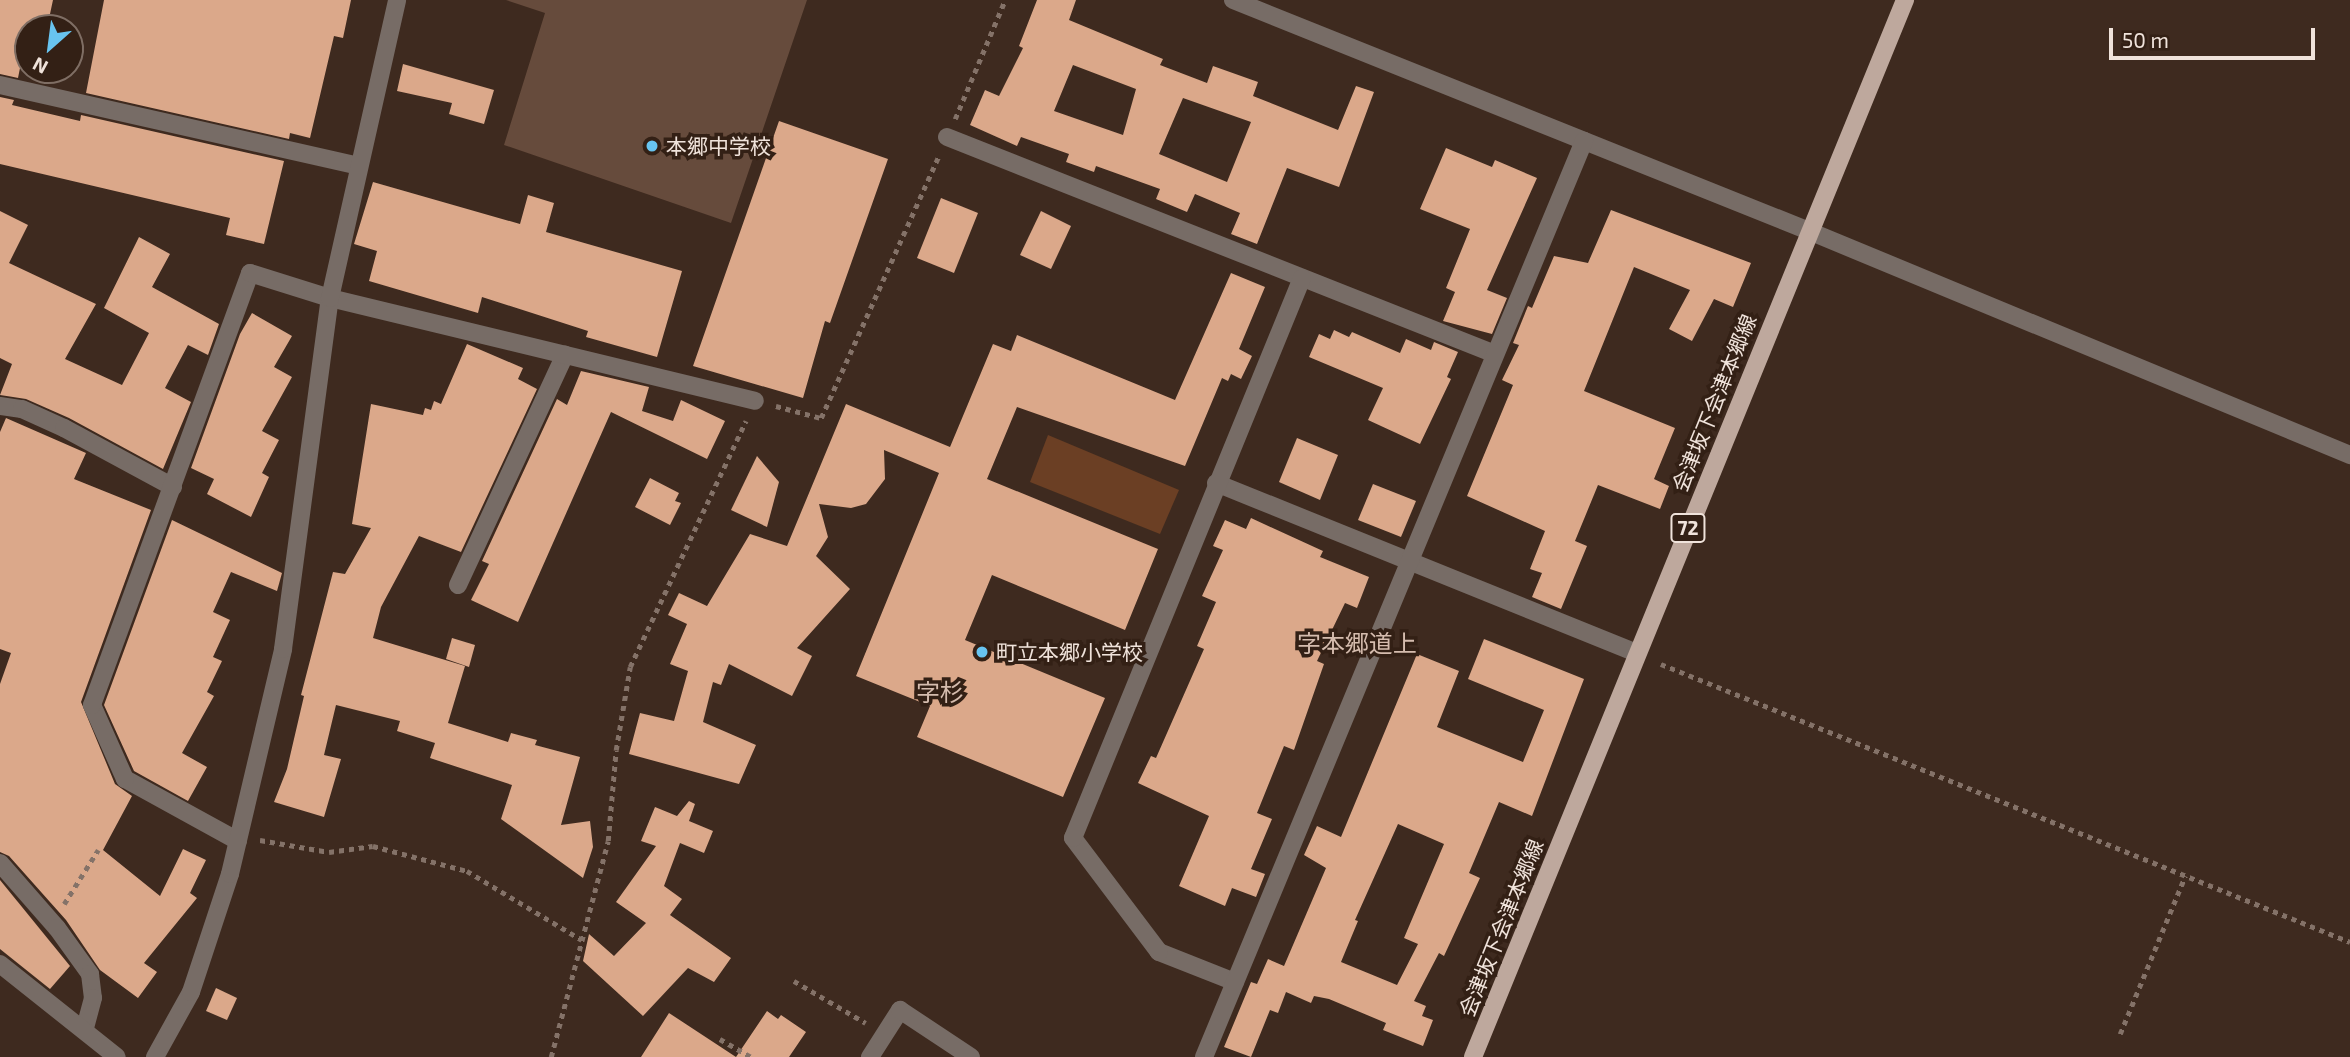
<!DOCTYPE html>
<html>
<head>
<meta charset="utf-8">
<style>
	body { margin:0 }
	#map { position:relative; width:2350px; height:1057px; overflow:hidden; background:#3e2a1f; font-family:"Exo 2","Noto Sans JP",sans-serif }
	div>[style] { position:absolute }
	[style*='--x'] { left:calc(var(--x)*1px); top:calc(var(--y)*1px); width:calc(var(--w)*1px); rotate:calc(var(--a)*1deg) }
	.green>* { inset:0; background:#664b3c }
	.water>* { inset:0; background:#6b3f24 }
	.building>* { inset:0; background:#dba88a }
	.path>* { height:4.5px; margin-top:-2.25px; transform-origin:0; background:repeating-linear-gradient(90deg,#847268 0 5px,transparent 0 10px) }
	.street>* { height:18px; margin:-9px; padding:0 9px; transform-origin:9px; border-radius:9px; background:#776c66 }
	.primary>* { height:18px; margin:-9px; padding:0 9px; transform-origin:9px; border-radius:9px; background:#bea89d }
	.dots>* { width:19px; height:19px; translate:-50% -50%; box-sizing:border-box; border:4px solid #332015; border-radius:50% }
	span { translate:-50% -50%; white-space:nowrap; text-align:center; line-height:1.15; -webkit-text-stroke:7px #332015; paint-order:stroke }
	.shield-label span { padding:2px 5px; background:#332015; border:2px solid; border-radius:5px; -webkit-text-stroke-width:0 }
	.shield-label { font-size:19px; color:#f0e3db; font-weight:700 }
	.poi-label { font-size:21px; color:#f0e3db }
	.left { translate:0 -50%; text-align:left }
	.street-label { font-size:21px; color:#f0e3db }
	.quarter-label { font-size:24px; color:#d5bcae }
	.north { position:absolute; left:14px; top:14px; width:70px; height:70px; box-sizing:border-box; background:#332015; border:2px solid #7f6e64; border-radius:50%; rotate:208deg; font-size:19px; font-weight:700; line-height:28px; text-align:center; color:#f0e3db }
	.north::after { content:''; display:block; margin:auto; width:24px; height:32px; background:#68c4f0; clip-path:polygon(50% 0,100% 100%,50% 72%,0 100%) }
	.scale { position:absolute; left:2109px; top:28px; width:206px; height:32px; box-sizing:border-box; border:4px solid #f0e3db; border-top:0; padding-left:9px; font-size:21px; line-height:24px; white-space:nowrap; color:#f0e3db; -webkit-text-stroke:5px #332015; paint-order:stroke }
</style>
</head>
<body>
<div id="map">
	<div class="green">
		<div style="clip-path:polygon(506px 0,807px 0,731px 223px,504px 145px,545px 13px)"></div>
	</div>
	<div class="water">
		<div style="clip-path:polygon(1048px 435px,1179px 490px,1160px 534px,1030px 482px)"></div>
	</div>
	<div class="building">
		<div style="clip-path:polygon(0 0,53px 0,47px 28px,28px 28px,18px 78px,0 74px)"></div>
		<div style="clip-path:polygon(104px 0,351px 0,343px 38px,334px 36px,310px 138px,290px 133px,289px 139px,86px 93px)"></div>
		<div style="clip-path:polygon(evenodd,1037px 0,1076px 0,1069px 20px,1163px 59px,1160px 65px,1207px 83px,1213px 66px,1258px 82px,1253px 96px,1338px 130px,1356px 86px,1374px 92px,1339px 187px,1287px 168px,1257px 244px,1231px 234px,1240px 213px,1195px 194px,1187px 212px,1156px 199px,1160px 189px,1096px 166px,1094px 172px,1066px 162px,1069px 154px,1021px 137px,1017px 146px,970px 125px,985px 90px,999px 96px,1023px 48px,1019px 46px,1037px 0,1073px 65px,1136px 89px,1123px 135px,1054px 111px,1073px 65px,1037px 0,1183px 98px,1251px 122px,1227px 182px,1159px 154px,1183px 98px)"></div>
		<div style="clip-path:polygon(403px 64px,494px 90px,484px 124px,449px 114px,452px 103px,397px 91px)"></div>
		<div style="clip-path:polygon(0 97px,14px 100px,12px 105px,80px 121px,81px 115px,284px 161px,264px 244px,226px 235px,230px 218px,0 164px)"></div>
		<div style="clip-path:polygon(779px 121px,888px 159px,830px 323px,825px 321px,803px 398px,693px 366px)"></div>
		<div style="clip-path:polygon(1446px 148px,1492px 167px,1495px 160px,1537px 178px,1487px 290px,1507px 298px,1492px 334px,1443px 321px,1455px 292px,1446px 288px,1470px 229px,1420px 209px)"></div>
		<div style="clip-path:polygon(373px 182px,520px 224px,528px 195px,554px 203px,546px 232px,682px 271px,657px 357px,586px 337px,588px 331px,482px 297px,478px 313px,369px 281px,377px 251px,354px 244px)"></div>
		<div style="clip-path:polygon(941px 198px,978px 213px,954px 273px,917px 258px)"></div>
		<div style="clip-path:polygon(1611px 210px,1751px 263px,1733px 307px,1714px 299px,1692px 341px,1669px 329px,1690px 290px,1634px 267px,1584px 391px,1675px 428px,1654px 479px,1669px 486px,1660px 509px,1598px 485px,1575px 541px,1587px 546px,1561px 609px,1532px 597px,1542px 573px,1530px 569px,1545px 531px,1467px 496px,1513px 385px,1502px 380px,1519px 345px,1513px 343px,1528px 306px,1532px 308px,1554px 256px,1588px 263px)"></div>
		<div style="clip-path:polygon(0 211px,28px 225px,9px 263px,96px 304px,65px 359px,122px 385px,149px 333px,104px 308px,139px 237px,170px 254px,152px 287px,219px 324px,208px 355px,188px 345px,165px 388px,191px 402px,163px 469px,69px 418px,26px 399px,0 395px,12px 364px,0 358px)"></div>
		<div style="clip-path:polygon(1041px 211px,1071px 226px,1051px 269px,1020px 255px)"></div>
		<div style="clip-path:polygon(1231px 273px,1265px 287px,1239px 349px,1252px 356px,1241px 379px,1231px 374px,1228px 381px,1222px 378px,1185px 466px,1017px 407px,987px 479px,1158px 549px,1125px 630px,992px 575px,965px 640px,1105px 698px,1063px 797px,917px 737px,930px 706px,856px 676px,939px 473px,884px 450px,885px 479px,866px 504px,851px 508px,819px 504px,828px 537px,816px 556px,850px 589px,797px 648px,812px 656px,792px 696px,729px 664px,721px 685px,713px 682px,703px 722px,756px 745px,739px 784px,629px 754px,640px 713px,674px 721px,688px 671px,670px 664px,687px 624px,668px 615px,679px 593px,707px 606px,750px 534px,787px 546px,846px 404px,950px 447px,993px 344px,1011px 351px,1017px 335px,1175px 400px)"></div>
		<div style="clip-path:polygon(252px 313px,292px 336px,274px 367px,292px 377px,262px 431px,279px 440px,262px 473px,269px 477px,251px 517px,207px 494px,214px 479px,191px 468px,240px 334px)"></div>
		<div style="clip-path:polygon(1334px 330px,1349px 337px,1352px 332px,1400px 353px,1406px 339px,1431px 350px,1434px 342px,1458px 352px,1447px 377px,1451px 379px,1420px 444px,1368px 420px,1383px 388px,1309px 357px,1319px 334px,1330px 339px)"></div>
		<div style="clip-path:polygon(467px 344px,523px 368px,518px 379px,537px 389px,461px 552px,419px 536px,381px 607px,373px 638px,465px 666px,448px 723px,508px 742px,511px 733px,537px 740px,535px 745px,580px 757px,561px 825px,590px 821px,593px 847px,583px 878px,501px 819px,512px 785px,430px 758px,435px 743px,397px 731px,400px 721px,336px 705px,324px 755px,341px 759px,324px 817px,274px 802px,287px 769px,304px 696px,301px 695px,333px 572px,345px 574px,371px 528px,352px 524px,371px 404px,423px 415px,425px 408px,431px 410px,434px 401px,441px 404px)"></div>
		<div style="clip-path:polygon(581px 371px,649px 387px,642px 411px,673px 421px,681px 400px,725px 421px,707px 459px,611px 412px,518px 622px,471px 600px,489px 564px,482px 561px,557px 399px,567px 405px)"></div>
		<div style="clip-path:polygon(6px 418px,86px 453px,74px 479px,151px 510px,81px 702px,115px 784px,132px 796px,103px 850px,160px 896px,183px 849px,206px 860px,190px 893px,197px 898px,144px 963px,157px 972px,138px 998px,100px 970px,66px 920px,9px 856px,0 852px,0 684px,11px 653px,0 649px,0 432px)"></div>
		<div style="clip-path:polygon(1297px 438px,1338px 455px,1320px 500px,1279px 482px)"></div>
		<div style="clip-path:polygon(757px 456px,779px 482px,767px 527px,731px 510px)"></div>
		<div style="clip-path:polygon(650px 478px,679px 493px,675px 501px,681px 503px,670px 525px,635px 507px)"></div>
		<div style="clip-path:polygon(1373px 484px,1416px 501px,1401px 537px,1358px 520px)"></div>
		<div style="clip-path:polygon(1251px 518px,1323px 551px,1320px 557px,1369px 577px,1357px 608px,1345px 603px,1317px 661px,1324px 664px,1294px 750px,1284px 746px,1257px 813px,1272px 819px,1251px 869px,1265px 874px,1256px 897px,1232px 888px,1225px 906px,1179px 886px,1209px 816px,1138px 783px,1151px 756px,1156px 758px,1204px 649px,1197px 646px,1216px 602px,1202px 596px,1223px 550px,1213px 546px,1225px 520px,1246px 529px)"></div>
		<div style="clip-path:polygon(172px 520px,282px 573px,277px 591px,231px 572px,213px 612px,230px 620px,213px 657px,222px 661px,207px 692px,214px 696px,182px 753px,207px 767px,188px 801px,134px 771px,104px 705px)"></div>
		<div style="clip-path:polygon(452px 638px,475px 645px,469px 667px,446px 659px)"></div>
		<div style="clip-path:polygon(evenodd,1484px 639px,1584px 679px,1532px 816px,1499px 802px,1469px 873px,1480px 878px,1444px 956px,1439px 953px,1414px 1001px,1426px 1006px,1422px 1016px,1433px 1020px,1423px 1046px,1383px 1030px,1386px 1023px,1329px 999px,1314px 996px,1311px 1003px,1286px 992px,1278px 1013px,1270px 1010px,1251px 1057px,1224px 1047px,1251px 982px,1257px 984px,1268px 959px,1284px 966px,1326px 868px,1304px 855px,1317px 826px,1341px 837px,1417px 654px,1459px 671px,1437px 727px,1523px 762px,1544px 710px,1468px 679px,1484px 639px,1398px 824px,1444px 844px,1404px 938px,1418px 944px,1397px 985px,1341px 962px,1358px 921px,1355px 920px,1398px 824px)"></div>
		<div style="clip-path:polygon(689px 801px,695px 804px,689px 821px,713px 831px,704px 853px,680px 843px,664px 886px,682px 899px,670px 915px,731px 958px,714px 982px,688px 968px,643px 1016px,583px 961px,589px 934px,614px 956px,646px 923px,616px 902px,656px 846px,641px 841px,655px 807px,677px 816px)"></div>
		<div style="clip-path:polygon(0 880px,70px 966px,50px 989px,0 949px)"></div>
		<div style="clip-path:polygon(216px 988px,237px 998px,227px 1020px,206px 1011px)"></div>
		<div style="clip-path:polygon(767px 1011px,778px 1019px,781px 1015px,806px 1032px,789px 1057px,641px 1057px,669px 1013px,736px 1057px)"></div>
	</div>
	<div class="path">
		<div style="--x:955;--y:119;--w:129;--a:-67.2"></div>
		<div style="--x:776;--y:406;--w:47;--a:14.9"></div>
		<div style="--x:821;--y:418;--w:287;--a:-65.8"></div>
		<div style="--x:1661;--y:664;--w:743;--a:21.97"></div>
		<div style="--x:260;--y:840;--w:70;--a:9.9"></div>
		<div style="--x:329;--y:852;--w:44;--a:-7.8"></div>
		<div style="--x:373;--y:846;--w:97;--a:14.9"></div>
		<div style="--x:467;--y:871;--w:134;--a:31"></div>
		<div style="--x:64;--y:904;--w:64;--a:-57.8"></div>
		<div style="--x:794;--y:981;--w:83;--a:30.3"></div>
		<div style="--x:2120;--y:1034;--w:171;--a:-67.6"></div>
		<div style="--x:720;--y:1039;--w:36;--a:30"></div>
		<div style="--x:551;--y:1057;--w:223;--a:-75.2"></div>
		<div style="--x:608;--y:841;--w:91;--a:-85"></div>
		<div style="--x:616;--y:750;--w:84;--a:-80.4"></div>
		<div style="--x:630;--y:667;--w:272;--a:-64.8"></div>
	</div>
	<div class="street">
		<div style="--x:1233;--y:0;--w:621;--a:21.85"></div>
		<div style="--x:1809;--y:231;--w:586;--a:22.49"></div>
		<div style="--x:0;--y:85;--w:367;--a:12.7"></div>
		<div style="--x:947;--y:137;--w:589;--a:21.6"></div>
		<div style="--x:0;--y:406;--w:22;--a:8"></div>
		<div style="--x:22;--y:409;--w:46;--a:24.3"></div>
		<div style="--x:64;--y:428;--w:124;--a:28.4"></div>
		<div style="--x:1216;--y:483;--w:454;--a:22"></div>
		<div style="--x:458;--y:585;--w:254;--a:-65.1"></div>
		<div style="--x:238;--y:841;--w:129;--a:-151.2"></div>
		<div style="--x:125;--y:779;--w:81;--a:-114"></div>
		<div style="--x:92;--y:705;--w:460;--a:-69.9"></div>
		<div style="--x:250;--y:273;--w:84;--a:17.4"></div>
		<div style="--x:330;--y:298;--w:437;--a:13.6"></div>
		<div style="--x:0;--y:863;--w:86;--a:48.8"></div>
		<div style="--x:57;--y:928;--w:57;--a:54.3"></div>
		<div style="--x:90;--y:974;--w:24;--a:83"></div>
		<div style="--x:93;--y:998;--w:31;--a:105"></div>
		<div style="--x:0;--y:964;--w:149;--a:38.5"></div>
		<div style="--x:1235;--y:982;--w:82;--a:-158.5"></div>
		<div style="--x:1159;--y:952;--w:143;--a:-127"></div>
		<div style="--x:1073;--y:838;--w:605;--a:-67.76"></div>
		<div style="--x:155;--y:1057;--w:74;--a:-61"></div>
		<div style="--x:191;--y:992;--w:124;--a:-71.7"></div>
		<div style="--x:230;--y:874;--w:231;--a:-76.7"></div>
		<div style="--x:283;--y:649;--w:354;--a:-82.4"></div>
		<div style="--x:330;--y:298;--w:305;--a:-77.3"></div>
		<div style="--x:870;--y:1057;--w:56;--a:-57.4"></div>
		<div style="--x:900;--y:1010;--w:85;--a:33.5"></div>
		<div style="--x:1204;--y:1057;--w:992;--a:-67.47"></div>
	</div>
	<div class="primary">
		<div style="--x:1473;--y:1057;--w:1142;--a:-67.77"></div>
	</div>
	<div class="dots">
		<div style="left:652px;top:146px;background:#68c4f0"></div>
		<div style="left:982px;top:652px;background:#68c4f0"></div>
	</div>
	<div class="shield-label">
		<span style="left:1688px;top:528px">72</span>
	</div>
	<div class="poi-label">
		<span class="left" style="left:666px;top:146px">本郷中学校</span>
		<span class="left" style="left:996px;top:652px">町立本郷小学校</span>
	</div>
	<div class="street-label">
		<span style="left:1714px;top:403px;rotate:-68deg">会津坂下会津本郷線</span>
		<span style="left:1501px;top:928px;rotate:-68deg">会津坂下会津本郷線</span>
	</div>
	<div class="quarter-label">
		<span style="left:1357px;top:643px">字本郷道上</span>
		<span style="left:940px;top:692px">字杉</span>
	</div>
	<div class="north">N</div>
	<div class="scale">50 m</div>
</div>
</body>
</html>
